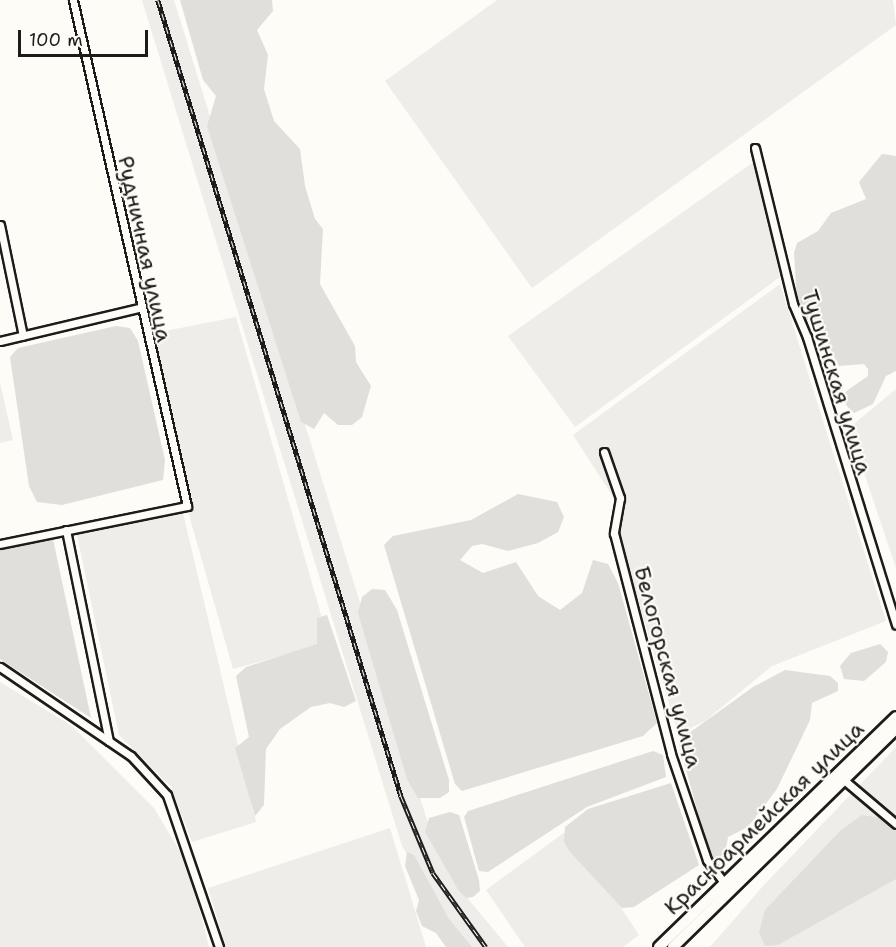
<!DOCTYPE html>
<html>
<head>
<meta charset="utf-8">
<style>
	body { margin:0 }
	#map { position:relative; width:896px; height:947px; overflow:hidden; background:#fdfcf7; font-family:"Shantell Sans",sans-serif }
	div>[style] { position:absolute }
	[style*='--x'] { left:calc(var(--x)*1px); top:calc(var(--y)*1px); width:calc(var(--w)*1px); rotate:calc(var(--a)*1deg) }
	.built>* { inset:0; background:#eeede9 }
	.green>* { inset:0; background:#e0dfdb }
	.roads { filter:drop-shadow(2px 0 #1c1c1c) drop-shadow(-2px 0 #1c1c1c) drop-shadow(0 2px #1c1c1c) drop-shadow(0 -2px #1c1c1c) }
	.minor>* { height:7px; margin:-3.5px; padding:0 3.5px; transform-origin:3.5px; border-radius:3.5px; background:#fdfcf7 }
	.primary>* { height:10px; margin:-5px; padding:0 5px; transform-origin:5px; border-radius:5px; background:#fdfcf7 }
	.rail>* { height:4.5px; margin-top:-2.25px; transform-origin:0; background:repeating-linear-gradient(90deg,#fdfcf7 0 7px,#1c1c1c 0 14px); box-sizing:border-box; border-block:2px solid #1c1c1c }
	span { translate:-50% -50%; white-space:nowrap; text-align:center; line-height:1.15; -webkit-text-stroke:4.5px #fdfcf7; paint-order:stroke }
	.street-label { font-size:22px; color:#1c1c1c }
	.scale { position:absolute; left:18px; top:30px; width:130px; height:27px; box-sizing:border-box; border:3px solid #1c1c1c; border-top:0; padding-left:8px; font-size:18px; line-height:21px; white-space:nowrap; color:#1c1c1c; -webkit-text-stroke:4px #fdfcf7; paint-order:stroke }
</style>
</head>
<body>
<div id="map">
	<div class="built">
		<div style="clip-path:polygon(142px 0,174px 0,432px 836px,469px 900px,508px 947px,468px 947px,446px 922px,402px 846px)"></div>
		<div style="clip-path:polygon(497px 0,893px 0,896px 25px,532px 288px,385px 81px)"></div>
		<div style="clip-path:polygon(755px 161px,780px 277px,575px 427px,508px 336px)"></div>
		<div style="clip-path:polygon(780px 284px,886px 621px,772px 666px,705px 721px,678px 734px,621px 542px,615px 500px,573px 435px)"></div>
		<div style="clip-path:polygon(236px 317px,329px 643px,233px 669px,189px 515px,150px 334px)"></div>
		<div style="clip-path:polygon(0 383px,13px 440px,0 443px)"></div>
		<div style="clip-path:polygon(896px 389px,896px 568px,849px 428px)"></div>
		<div style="clip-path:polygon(183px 513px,256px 822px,192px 842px,171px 787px,119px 735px,77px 535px)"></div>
		<div style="clip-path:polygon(0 682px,72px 726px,154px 808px,189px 867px,209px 947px,0 947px)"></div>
		<div style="clip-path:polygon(896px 747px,896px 947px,710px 947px,764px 885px)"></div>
		<div style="clip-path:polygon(390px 828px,426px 947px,226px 947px,208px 888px)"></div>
		<div style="clip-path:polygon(569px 829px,639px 935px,623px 947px,525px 947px,486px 890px)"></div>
	</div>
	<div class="green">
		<div style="clip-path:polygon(180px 0,272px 0,273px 11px,257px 30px,268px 55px,264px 89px,274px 121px,300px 149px,305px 186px,315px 219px,323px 229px,320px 284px,355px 346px,356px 362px,371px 386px,362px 417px,352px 425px,338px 425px,324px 413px,314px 429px,301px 422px,207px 126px,216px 96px,203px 80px)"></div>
		<div style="clip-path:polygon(882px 154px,896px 156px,896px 371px,886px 376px,873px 404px,854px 413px,846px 405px,845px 392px,868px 376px,868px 369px,864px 364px,839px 366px,817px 323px,804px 319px,797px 301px,794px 253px,797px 243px,818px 231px,831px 213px,866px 199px,859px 182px)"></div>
		<div style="clip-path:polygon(116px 326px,130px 328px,138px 341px,165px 460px,163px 480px,62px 505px,37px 502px,29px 486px,10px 357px,18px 348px)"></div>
		<div style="clip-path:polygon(518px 494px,557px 502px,564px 517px,558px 532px,538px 543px,508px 551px,482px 544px,472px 546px,460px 560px,483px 573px,516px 562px,538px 596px,560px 610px,582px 593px,593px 560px,608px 564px,618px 583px,657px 723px,643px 736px,462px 791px,455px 784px,384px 545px,393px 536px,471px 520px)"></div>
		<div style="clip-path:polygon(53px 539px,91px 718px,0 659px,0 550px)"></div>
		<div style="clip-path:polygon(372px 589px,385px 590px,397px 610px,449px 780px,449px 792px,440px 798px,418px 798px,407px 779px,358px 613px,362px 597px)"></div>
		<div style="clip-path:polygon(327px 615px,356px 701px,344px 707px,330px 703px,311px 707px,280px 729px,266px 749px,264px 805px,255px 816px,235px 748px,249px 737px,236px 676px,246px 667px,317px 644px,317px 618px)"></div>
		<div style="clip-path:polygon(880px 644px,888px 652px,886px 662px,864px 681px,844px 679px,840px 666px,851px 653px)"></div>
		<div style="clip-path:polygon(785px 670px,830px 676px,838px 683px,838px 691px,812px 703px,810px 720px,777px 789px,748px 827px,728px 837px,724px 860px,717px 864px,710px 856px,678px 741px,753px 687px)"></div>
		<div style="clip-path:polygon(653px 751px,663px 755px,666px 777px,587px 807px,488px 872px,479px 871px,464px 817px,468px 811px)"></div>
		<div style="clip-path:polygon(671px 783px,699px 865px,634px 907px,622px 908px,570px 852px,564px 842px,565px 827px,588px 809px)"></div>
		<div style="clip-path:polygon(450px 812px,459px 815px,479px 880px,480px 891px,473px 897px,466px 898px,459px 891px,425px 832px,429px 818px)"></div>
		<div style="clip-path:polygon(862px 815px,881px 818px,896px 829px,896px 879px,778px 945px,765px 946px,759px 932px,765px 910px,841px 830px)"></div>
		<div style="clip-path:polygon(407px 852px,414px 855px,449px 919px,472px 947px,446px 947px,436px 933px,422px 926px,416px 911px,419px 900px,405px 866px)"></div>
	</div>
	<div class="roads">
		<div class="minor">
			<div style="--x:755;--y:148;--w:161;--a:76.3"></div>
			<div style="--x:793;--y:304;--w:36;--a:67"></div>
			<div style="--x:807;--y:337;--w:301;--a:72.8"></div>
			<div style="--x:0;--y:225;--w:113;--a:78.3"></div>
			<div style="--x:0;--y:341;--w:143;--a:-13.4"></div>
			<div style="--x:604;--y:452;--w:49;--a:70.8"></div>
			<div style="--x:620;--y:498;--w:36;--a:100"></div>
			<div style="--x:614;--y:533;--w:228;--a:75.5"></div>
			<div style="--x:671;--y:754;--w:112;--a:71.2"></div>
			<div style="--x:707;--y:860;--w:30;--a:53"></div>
			<div style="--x:66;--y:530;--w:215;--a:78.5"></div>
			<div style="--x:0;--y:544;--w:191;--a:-11.5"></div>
			<div style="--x:187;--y:506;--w:519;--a:-102.7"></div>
			<div style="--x:0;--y:667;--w:158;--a:34.2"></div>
			<div style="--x:131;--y:756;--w:53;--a:47.3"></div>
			<div style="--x:167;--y:795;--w:161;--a:71.1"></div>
			<div style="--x:844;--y:780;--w:68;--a:40.2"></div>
		</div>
		<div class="primary">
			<div style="--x:659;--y:947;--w:330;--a:-44.1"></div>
			<div style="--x:673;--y:947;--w:312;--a:-44.4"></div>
		</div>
	</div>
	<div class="rail">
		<div style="--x:158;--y:0;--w:832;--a:73.02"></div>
		<div style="--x:401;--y:796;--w:83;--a:67.4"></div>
		<div style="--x:433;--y:873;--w:91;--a:54.4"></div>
	</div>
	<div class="street-label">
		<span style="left:145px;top:249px;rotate:78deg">Рудничная улица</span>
		<span style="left:837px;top:382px;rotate:73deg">Тушинская улица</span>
		<span style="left:668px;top:667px;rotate:75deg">Белогорская улица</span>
		<span style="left:764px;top:818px;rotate:-44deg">Красноармейская улица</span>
	</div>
	<div class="scale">100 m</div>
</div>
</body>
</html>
